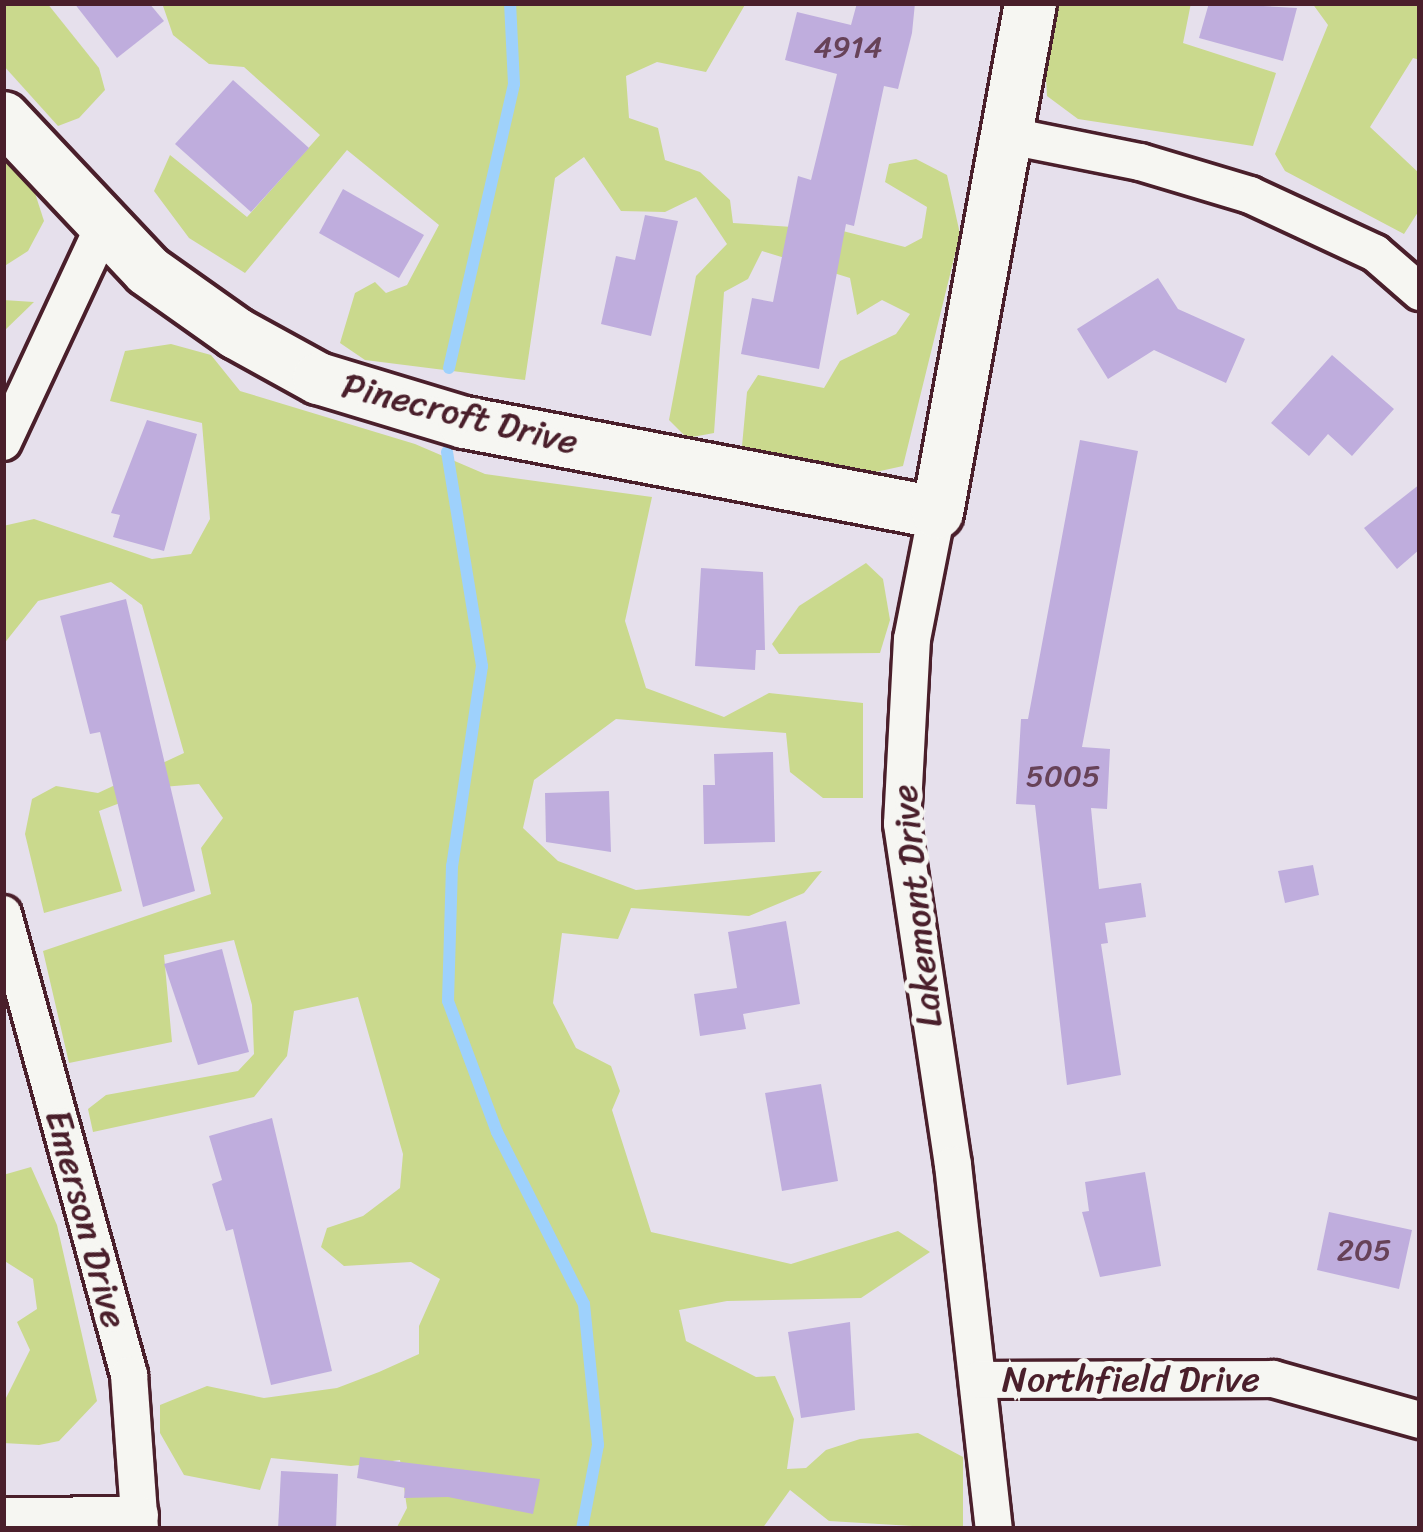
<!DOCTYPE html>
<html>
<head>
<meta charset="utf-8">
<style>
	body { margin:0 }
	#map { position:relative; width:1423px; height:1532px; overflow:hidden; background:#e6e0ec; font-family:Sriracha,sans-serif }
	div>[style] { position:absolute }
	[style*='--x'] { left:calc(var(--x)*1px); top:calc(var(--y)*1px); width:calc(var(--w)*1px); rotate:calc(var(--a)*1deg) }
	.green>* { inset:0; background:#cad98d }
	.stream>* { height:12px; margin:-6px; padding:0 6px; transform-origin:6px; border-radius:6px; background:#9ed1fc }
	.building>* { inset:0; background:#bfaddd }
	.roads { filter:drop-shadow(3px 0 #4a1f2b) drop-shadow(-3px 0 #4a1f2b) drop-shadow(0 3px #4a1f2b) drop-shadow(0 -3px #4a1f2b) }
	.street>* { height:36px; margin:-18px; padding:0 18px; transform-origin:18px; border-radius:18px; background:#f6f6f2 }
	.secondary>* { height:51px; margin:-25.5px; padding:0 25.5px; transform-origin:25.5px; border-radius:25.5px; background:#f6f6f2 }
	span { translate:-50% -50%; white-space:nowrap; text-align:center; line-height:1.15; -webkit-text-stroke:10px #f6f6f2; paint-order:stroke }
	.number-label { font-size:30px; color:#674258 }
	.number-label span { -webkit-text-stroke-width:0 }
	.street-label { font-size:36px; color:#4a1f2b }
	.frame { position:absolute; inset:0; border:6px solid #4a1f2b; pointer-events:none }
</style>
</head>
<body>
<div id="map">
	<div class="green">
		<div style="clip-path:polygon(3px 3px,47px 3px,99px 68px,105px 90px,79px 118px,58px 126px,3px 65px)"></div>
		<div style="clip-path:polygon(162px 3px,746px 3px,706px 72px,657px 62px,626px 76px,629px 118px,658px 128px,665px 160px,700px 172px,730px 200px,733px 223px,839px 230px,905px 247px,922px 238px,927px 207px,885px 182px,889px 164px,916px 159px,947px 175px,960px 234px,903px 466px,853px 477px,742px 446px,747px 392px,758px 375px,824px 388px,840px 361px,896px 334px,910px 314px,882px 300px,857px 315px,850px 278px,762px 251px,748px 279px,724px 292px,714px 433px,687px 438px,669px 420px,696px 276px,727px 244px,696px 197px,665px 212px,621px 211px,584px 157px,555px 178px,525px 380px,365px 360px,340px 343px,355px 293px,375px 282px,386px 293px,407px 285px,439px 225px,347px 150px,245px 273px,189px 238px,154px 191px,170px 155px,247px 217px,320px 135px,244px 67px,209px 64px,173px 35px)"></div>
		<div style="clip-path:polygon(1058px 3px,1191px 3px,1183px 43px,1276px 73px,1253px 146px,1078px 119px,1047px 96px,1045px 60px)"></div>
		<div style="clip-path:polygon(1312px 3px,1420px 3px,1420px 60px,1413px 58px,1370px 127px,1420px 174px,1420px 209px,1404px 234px,1285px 171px,1275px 154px,1328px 25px)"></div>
		<div style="clip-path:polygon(3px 154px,34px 190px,44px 221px,28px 251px,3px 267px)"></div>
		<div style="clip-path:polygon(3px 300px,34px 302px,3px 332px)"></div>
		<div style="clip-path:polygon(171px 344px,211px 355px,240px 391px,415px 444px,485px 474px,652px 497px,625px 621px,646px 688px,724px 717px,769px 693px,863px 703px,863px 798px,823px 798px,790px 772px,786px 733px,616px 719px,534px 780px,523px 828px,558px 861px,636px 890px,822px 871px,804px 893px,749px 916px,631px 908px,618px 939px,562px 933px,553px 1003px,576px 1048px,611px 1066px,620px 1091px,612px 1110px,651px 1232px,791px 1264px,898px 1231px,930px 1252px,861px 1298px,727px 1301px,679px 1310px,686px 1341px,756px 1377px,775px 1376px,794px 1419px,787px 1469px,806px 1468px,826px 1450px,860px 1439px,918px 1433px,963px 1457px,963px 1529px,829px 1521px,790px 1490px,762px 1529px,396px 1529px,407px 1508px,400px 1460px,351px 1466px,271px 1458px,260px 1490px,184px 1475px,160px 1433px,160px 1405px,207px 1386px,264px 1398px,337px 1388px,379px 1372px,419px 1354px,419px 1326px,440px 1279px,411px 1262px,344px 1266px,321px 1247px,327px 1228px,363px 1216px,400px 1188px,403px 1154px,358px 997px,294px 1011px,287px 1056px,254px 1097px,93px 1132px,88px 1109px,106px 1095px,238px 1071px,254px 1054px,252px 1005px,234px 940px,164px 955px,172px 1042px,69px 1063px,43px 951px,211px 894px,201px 848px,223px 818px,199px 784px,162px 787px,99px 811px,122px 891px,44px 913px,25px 834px,32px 799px,56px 786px,98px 793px,184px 753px,142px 605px,111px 582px,38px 601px,3px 645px,3px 526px,34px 519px,152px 559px,191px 554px,210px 519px,202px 423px,110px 401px,125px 351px)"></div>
		<div style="clip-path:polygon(866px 563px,883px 579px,890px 620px,880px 653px,779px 654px,772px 644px,799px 606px)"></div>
		<div style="clip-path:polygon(31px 1167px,57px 1225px,97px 1401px,59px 1441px,39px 1445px,3px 1443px,3px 1404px,30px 1350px,17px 1322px,37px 1309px,33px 1279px,3px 1260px,3px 1175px)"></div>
	</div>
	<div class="stream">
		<div style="--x:449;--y:368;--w:291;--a:-77.1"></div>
		<div style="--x:514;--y:84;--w:81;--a:-92.8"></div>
		<div style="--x:447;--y:452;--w:217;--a:80.7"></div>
		<div style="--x:482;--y:666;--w:202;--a:98.5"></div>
		<div style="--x:452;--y:866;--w:135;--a:91.7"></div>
		<div style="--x:448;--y:1001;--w:140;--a:69.5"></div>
		<div style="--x:497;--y:1132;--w:193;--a:63.2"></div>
		<div style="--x:584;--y:1304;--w:142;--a:84.3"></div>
		<div style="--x:598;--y:1445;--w:86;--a:100.8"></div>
	</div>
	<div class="building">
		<div style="clip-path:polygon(74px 3px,149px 3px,164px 21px,117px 58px)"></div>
		<div style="clip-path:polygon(857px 3px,915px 3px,912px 33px,898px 89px,884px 86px,854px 226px,846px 224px,819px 369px,741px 354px,752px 298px,773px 302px,798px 176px,811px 180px,837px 74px,785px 60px,797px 12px,851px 25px)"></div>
		<div style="clip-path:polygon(1209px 3px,1297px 8px,1283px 61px,1199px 38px)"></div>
		<div style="clip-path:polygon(233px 80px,309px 148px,251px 212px,175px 144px)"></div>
		<div style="clip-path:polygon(343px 189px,424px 235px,399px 278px,319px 233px)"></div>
		<div style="clip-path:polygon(645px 215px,678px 221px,651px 336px,601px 324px,616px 256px,635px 260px)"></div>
		<div style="clip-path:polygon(1158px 278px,1178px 309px,1245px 339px,1226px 383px,1154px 350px,1108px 379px,1077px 329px)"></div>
		<div style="clip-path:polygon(1332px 355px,1394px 409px,1352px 456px,1328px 434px,1309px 456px,1271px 423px)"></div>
		<div style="clip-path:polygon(147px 420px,197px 434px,164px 551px,113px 537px,120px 515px,111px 513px)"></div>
		<div style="clip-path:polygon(1080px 440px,1138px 451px,1082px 747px,1110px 749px,1107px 809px,1091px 808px,1099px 889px,1141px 883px,1146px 917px,1105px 923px,1108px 943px,1101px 944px,1121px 1075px,1067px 1085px,1035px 805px,1016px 804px,1021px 719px,1028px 719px)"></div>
		<div style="clip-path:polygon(1420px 484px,1420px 549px,1397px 569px,1364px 528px)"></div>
		<div style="clip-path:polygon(701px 568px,763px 572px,765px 650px,756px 650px,755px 670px,695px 666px)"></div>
		<div style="clip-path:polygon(126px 599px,195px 891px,143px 907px,100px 732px,90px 734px,60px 616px)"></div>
		<div style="clip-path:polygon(773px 752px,775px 842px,704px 844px,703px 785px,715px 785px,714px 754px)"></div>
		<div style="clip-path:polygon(609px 791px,611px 852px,546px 842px,545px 793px)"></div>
		<div style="clip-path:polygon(1313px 865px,1319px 895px,1285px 903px,1278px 871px)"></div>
		<div style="clip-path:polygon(786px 921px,800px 1004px,743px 1014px,746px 1029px,700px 1036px,694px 994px,737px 988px,728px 932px)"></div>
		<div style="clip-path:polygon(222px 949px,249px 1052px,198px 1065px,164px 964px)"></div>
		<div style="clip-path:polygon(821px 1084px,838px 1181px,782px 1191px,765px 1093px)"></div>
		<div style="clip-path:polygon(272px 1118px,332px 1371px,271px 1385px,233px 1229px,226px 1231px,212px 1184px,222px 1180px,209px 1136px)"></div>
		<div style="clip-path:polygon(1145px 1172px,1161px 1266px,1100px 1277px,1082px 1212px,1089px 1211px,1085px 1182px)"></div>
		<div style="clip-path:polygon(1329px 1212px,1412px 1230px,1399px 1289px,1317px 1270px)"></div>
		<div style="clip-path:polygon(850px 1322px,855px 1410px,801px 1418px,788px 1332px)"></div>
		<div style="clip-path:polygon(360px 1457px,540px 1479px,533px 1514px,448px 1497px,404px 1498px,405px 1488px,357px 1478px)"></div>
		<div style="clip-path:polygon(281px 1471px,338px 1474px,336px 1529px,278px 1529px)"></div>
	</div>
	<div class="roads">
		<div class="street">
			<div style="--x:1005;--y:135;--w:138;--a:11.3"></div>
			<div style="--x:1140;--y:162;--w:115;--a:16.7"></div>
			<div style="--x:1250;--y:195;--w:138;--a:24.9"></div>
			<div style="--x:1375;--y:253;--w:60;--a:40.9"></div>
			<div style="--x:3;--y:442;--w:236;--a:-65"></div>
			<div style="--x:937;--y:512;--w:129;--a:101.1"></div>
			<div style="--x:912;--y:639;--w:185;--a:93.1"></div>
			<div style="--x:902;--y:824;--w:345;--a:81.5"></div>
			<div style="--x:953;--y:1165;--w:366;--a:83.6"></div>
			<div style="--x:3;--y:914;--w:478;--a:74.7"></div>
			<div style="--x:129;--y:1375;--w:154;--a:85.9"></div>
			<div style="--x:979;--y:1380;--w:294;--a:-0.2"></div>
			<div style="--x:1273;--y:1379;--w:153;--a:15.6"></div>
			<div style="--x:3;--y:1516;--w:137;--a:-0.4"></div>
		</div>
		<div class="secondary">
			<div style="--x:3;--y:117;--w:210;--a:46.7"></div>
			<div style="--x:147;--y:270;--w:109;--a:35.3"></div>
			<div style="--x:236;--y:333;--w:94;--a:28.8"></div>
			<div style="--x:318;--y:378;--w:152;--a:16.8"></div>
			<div style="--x:464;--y:422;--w:481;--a:10.8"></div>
			<div style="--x:937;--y:512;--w:517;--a:-79.65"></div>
		</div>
	</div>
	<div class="number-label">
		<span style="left:848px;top:47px">4914</span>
		<span style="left:1063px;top:776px">5005</span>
		<span style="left:1364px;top:1250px">205</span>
	</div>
	<div class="street-label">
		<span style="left:460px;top:414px;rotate:14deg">Pinecroft Drive</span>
		<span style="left:917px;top:906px;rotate:-96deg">Lakemont Drive</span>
		<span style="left:86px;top:1219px;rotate:75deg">Emerson Drive</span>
		<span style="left:1131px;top:1380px">Northfield Drive</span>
	</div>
	<div class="frame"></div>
</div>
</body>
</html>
